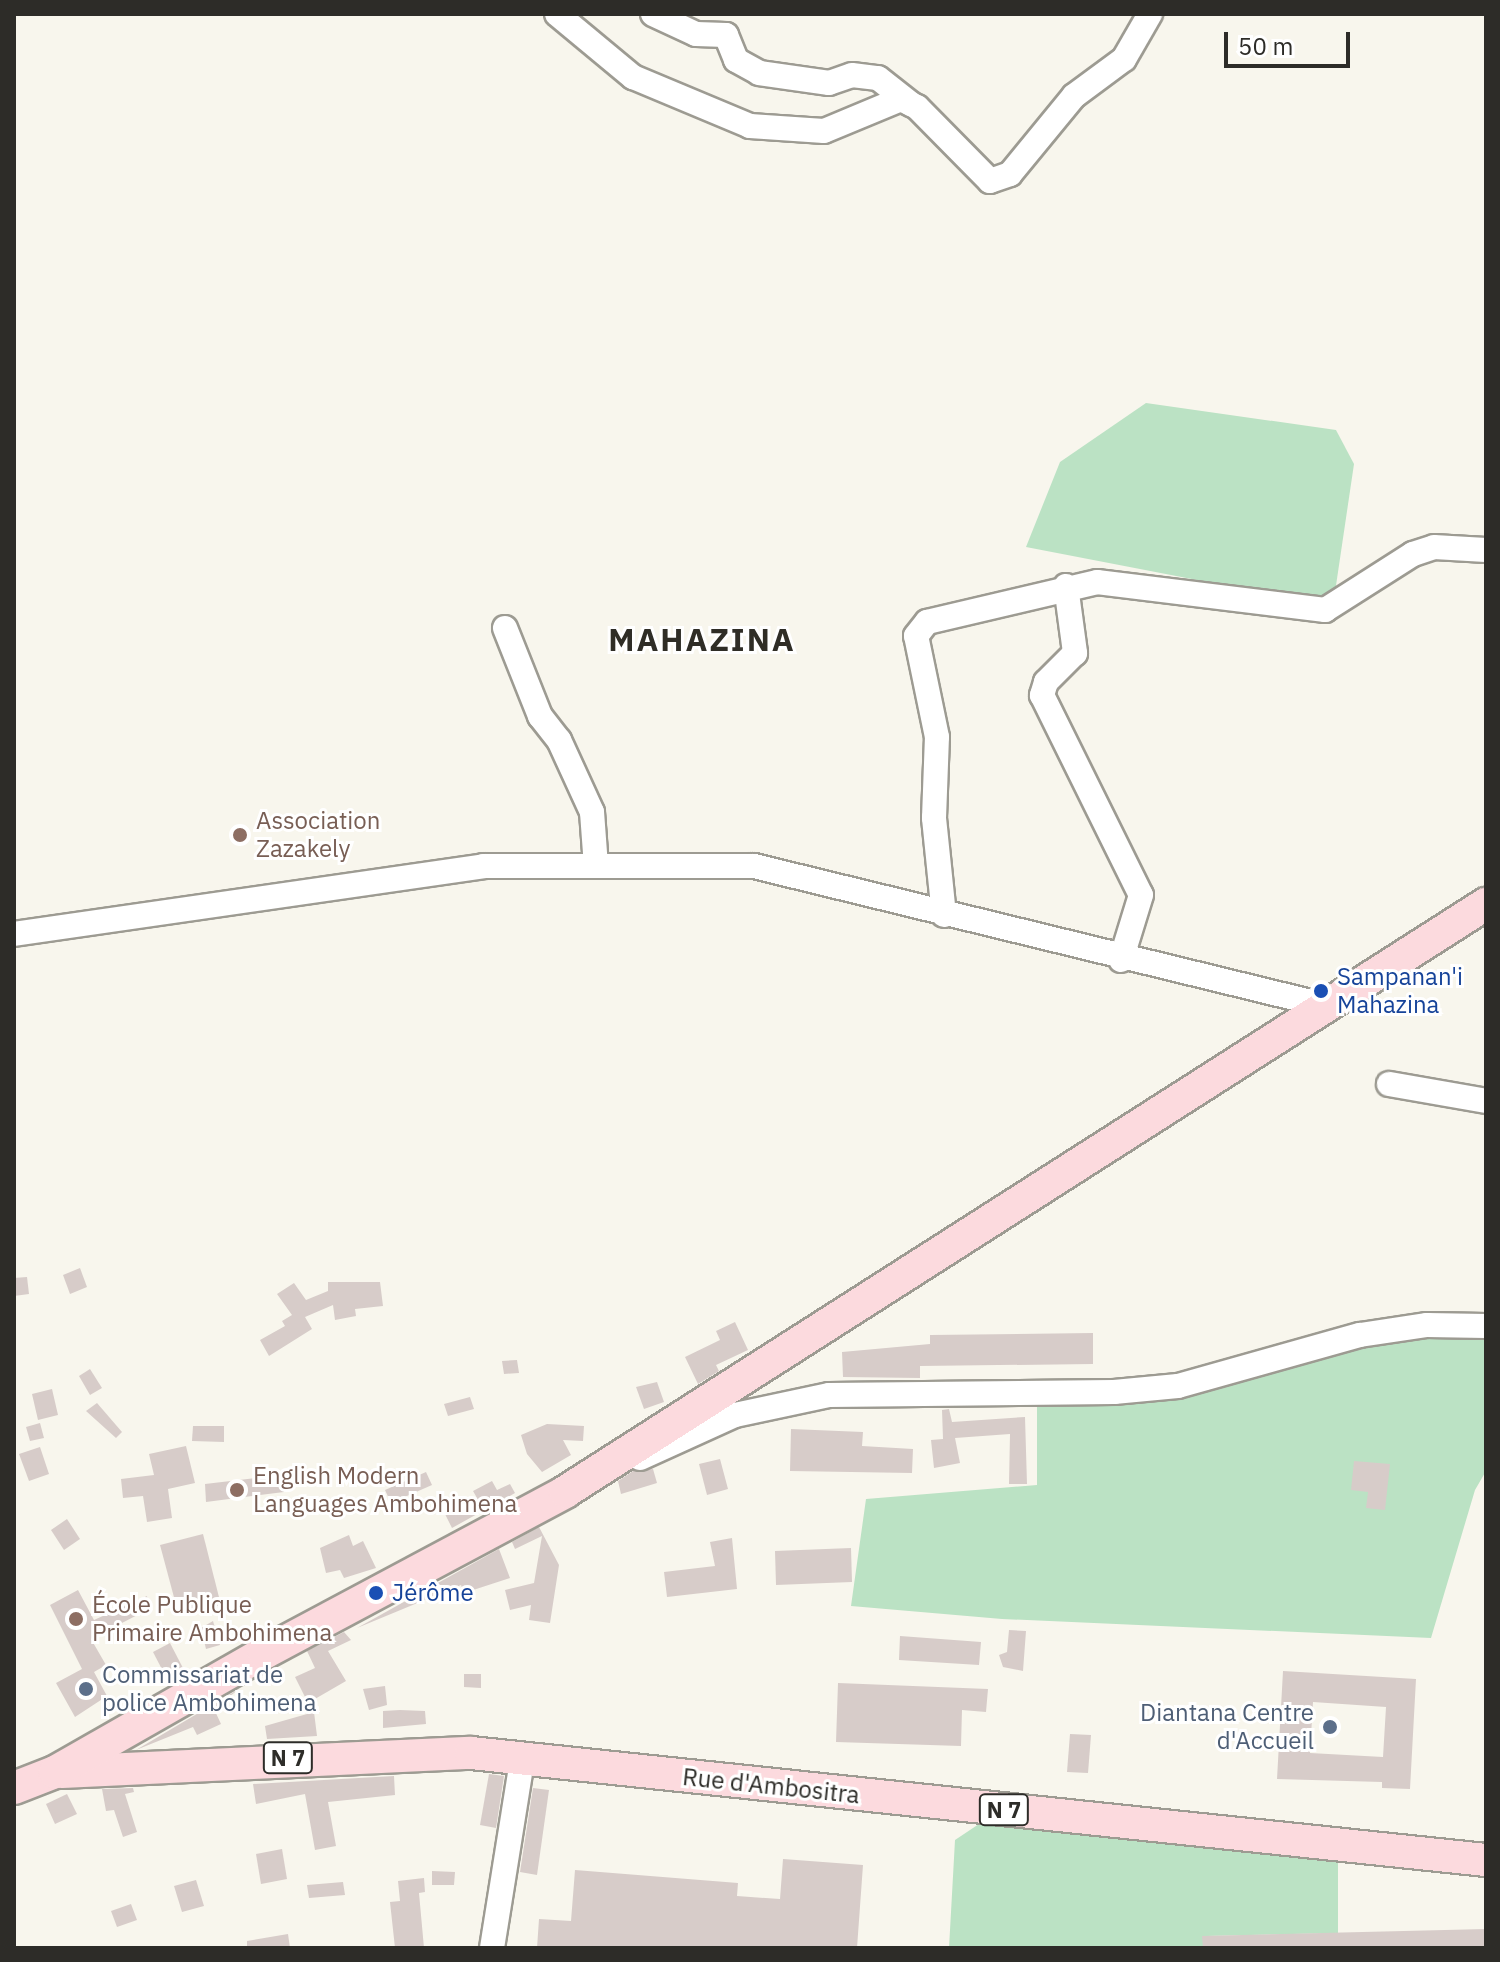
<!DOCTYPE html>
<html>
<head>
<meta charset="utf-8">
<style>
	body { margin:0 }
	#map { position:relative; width:1500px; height:1962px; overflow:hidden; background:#f8f6ed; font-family:"IBM Plex Sans",sans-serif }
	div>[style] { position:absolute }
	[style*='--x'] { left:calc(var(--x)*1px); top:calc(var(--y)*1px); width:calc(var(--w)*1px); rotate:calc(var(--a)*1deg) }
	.green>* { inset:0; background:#bbe2c4 }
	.building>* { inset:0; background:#d7ccc9 }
	.roads { filter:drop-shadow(2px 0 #9d9b92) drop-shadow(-2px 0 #9d9b92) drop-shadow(0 2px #9d9b92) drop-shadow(0 -2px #9d9b92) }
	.minor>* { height:24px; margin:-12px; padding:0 12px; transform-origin:12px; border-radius:12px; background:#fff }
	.major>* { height:32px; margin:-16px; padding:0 16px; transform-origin:16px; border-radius:16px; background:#fcdade }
	.dots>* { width:22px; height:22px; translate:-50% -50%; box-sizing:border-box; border:4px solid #fff; border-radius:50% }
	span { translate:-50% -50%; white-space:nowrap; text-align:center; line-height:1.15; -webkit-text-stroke:6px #fff; paint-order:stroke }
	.shield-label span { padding:2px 6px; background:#fff; border:2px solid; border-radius:6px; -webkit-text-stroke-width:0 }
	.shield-label { font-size:22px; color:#2d2c28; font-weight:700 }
	.education-label { font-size:24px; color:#785e54 }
	.left { translate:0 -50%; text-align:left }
	.transit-label { font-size:24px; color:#164399 }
	.service-label { font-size:24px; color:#4e5e75 }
	.right { translate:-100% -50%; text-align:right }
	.street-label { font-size:24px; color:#2d2c28 }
	.district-label { font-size:32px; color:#2f2d26; font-weight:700; letter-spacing:2px }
	.frame { position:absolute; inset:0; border:16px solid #2d2c28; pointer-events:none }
	.scale { position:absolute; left:1224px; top:32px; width:126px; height:36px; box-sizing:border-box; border:4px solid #2d2c28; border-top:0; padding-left:10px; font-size:24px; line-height:28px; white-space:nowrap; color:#2d2c28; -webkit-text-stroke:6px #fff; paint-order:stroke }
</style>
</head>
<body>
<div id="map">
	<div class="green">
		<div style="clip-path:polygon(1146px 403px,1336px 430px,1354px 464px,1334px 599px,1316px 603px,1026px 547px,1060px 462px)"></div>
		<div style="clip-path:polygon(1486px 1326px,1486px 1471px,1475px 1490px,1431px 1638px,1002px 1619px,851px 1606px,866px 1499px,1037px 1485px,1037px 1394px,1114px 1392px,1360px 1335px)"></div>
		<div style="clip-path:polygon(982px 1822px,1338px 1860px,1338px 1933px,1207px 1936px,1206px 1948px,949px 1948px,955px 1840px)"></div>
	</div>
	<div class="building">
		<div style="clip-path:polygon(80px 1268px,87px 1287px,70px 1294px,63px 1275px)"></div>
		<div style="clip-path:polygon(27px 1277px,29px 1294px,14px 1296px,14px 1278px)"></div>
		<div style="clip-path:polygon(328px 1282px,380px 1282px,383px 1306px,355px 1309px,356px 1316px,335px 1320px,333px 1305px,305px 1317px,312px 1329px,269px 1356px,260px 1340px,285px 1326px,282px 1321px,292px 1315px,277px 1294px,294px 1283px,306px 1300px,328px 1291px)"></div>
		<div style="clip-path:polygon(735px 1322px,748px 1350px,716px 1365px,719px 1371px,698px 1384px,685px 1357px,720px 1340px,716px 1331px)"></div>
		<div style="clip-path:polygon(1093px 1333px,1093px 1364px,920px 1366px,920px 1378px,843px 1377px,842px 1352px,930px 1344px,930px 1335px)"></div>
		<div style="clip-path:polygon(517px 1360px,519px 1373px,504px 1374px,502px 1361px)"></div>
		<div style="clip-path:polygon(90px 1369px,102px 1388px,90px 1395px,79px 1376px)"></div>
		<div style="clip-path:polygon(657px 1382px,664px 1402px,644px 1409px,636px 1387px)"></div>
		<div style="clip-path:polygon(52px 1389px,58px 1415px,38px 1420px,32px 1394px)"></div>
		<div style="clip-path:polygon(470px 1397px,474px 1409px,448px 1416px,444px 1404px)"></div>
		<div style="clip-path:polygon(97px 1403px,122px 1432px,116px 1438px,86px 1411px)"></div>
		<div style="clip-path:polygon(949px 1409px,952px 1422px,1025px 1417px,1027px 1484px,1009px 1484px,1010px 1434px,955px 1438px,960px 1463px,934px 1468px,931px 1440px,943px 1439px,942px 1410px)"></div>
		<div style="clip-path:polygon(40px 1423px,44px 1438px,30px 1441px,26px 1427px)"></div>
		<div style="clip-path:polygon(547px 1424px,584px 1426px,583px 1441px,563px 1440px,571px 1455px,542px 1472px,527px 1454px,521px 1435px)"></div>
		<div style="clip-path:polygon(193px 1426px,224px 1426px,224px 1442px,192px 1441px)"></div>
		<div style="clip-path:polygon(791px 1429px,863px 1432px,862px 1446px,913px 1449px,912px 1473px,790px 1471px)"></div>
		<div style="clip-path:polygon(186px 1446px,195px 1483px,168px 1489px,172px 1518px,147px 1522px,143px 1496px,123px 1498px,121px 1479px,154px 1475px,149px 1454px)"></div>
		<div style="clip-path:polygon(40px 1447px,49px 1474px,29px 1481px,19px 1454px)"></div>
		<div style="clip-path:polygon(720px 1459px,728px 1489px,707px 1495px,699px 1464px)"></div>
		<div style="clip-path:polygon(1354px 1461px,1390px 1464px,1385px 1510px,1366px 1508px,1368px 1492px,1351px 1490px)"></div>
		<div style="clip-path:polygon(653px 1469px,657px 1483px,621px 1494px,618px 1481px,633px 1471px)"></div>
		<div style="clip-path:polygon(426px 1472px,432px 1485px,391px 1503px,385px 1490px)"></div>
		<div style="clip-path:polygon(282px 1475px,284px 1492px,206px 1502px,205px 1484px)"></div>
		<div style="clip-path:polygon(492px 1481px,497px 1490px,510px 1484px,515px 1493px,452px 1528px,444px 1512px,477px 1498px,473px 1491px)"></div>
		<div style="clip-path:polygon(67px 1519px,80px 1539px,64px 1550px,51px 1530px)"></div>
		<div style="clip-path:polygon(539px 1527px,559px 1565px,550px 1623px,529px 1620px,531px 1605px,510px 1610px,505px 1590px,534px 1583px,542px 1536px,515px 1549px,512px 1542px)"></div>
		<div style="clip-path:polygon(203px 1534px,221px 1605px,179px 1616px,160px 1545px)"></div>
		<div style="clip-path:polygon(349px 1535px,353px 1546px,363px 1541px,376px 1568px,344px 1578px,340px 1570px,326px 1573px,320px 1548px)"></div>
		<div style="clip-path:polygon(732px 1538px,737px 1589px,667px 1597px,664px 1572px,715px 1566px,710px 1542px)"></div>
		<div style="clip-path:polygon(851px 1548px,852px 1582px,776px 1585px,775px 1551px)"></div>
		<div style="clip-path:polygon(499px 1549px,510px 1578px,464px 1593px,461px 1585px,357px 1628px)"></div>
		<div style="clip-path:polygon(78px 1590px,94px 1620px,147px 1596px,149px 1609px,91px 1639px,106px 1665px,94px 1672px,107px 1696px,75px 1717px,56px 1683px,82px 1669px,50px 1605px)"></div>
		<div style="clip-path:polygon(213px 1621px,220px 1645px,206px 1649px,201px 1628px)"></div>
		<div style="clip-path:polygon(1009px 1630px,1026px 1631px,1023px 1671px,1003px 1667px,999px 1655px,1007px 1652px)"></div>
		<div style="clip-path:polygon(344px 1632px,351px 1640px,328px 1651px,346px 1681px,308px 1703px,295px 1677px,315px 1668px,307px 1651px)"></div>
		<div style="clip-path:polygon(900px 1636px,981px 1642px,979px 1665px,899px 1660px)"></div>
		<div style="clip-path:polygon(170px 1643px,184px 1670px,167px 1679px,153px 1652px)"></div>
		<div style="clip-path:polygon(evenodd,1283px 1671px,1416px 1679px,1410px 1789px,1382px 1788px,1382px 1782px,1277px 1779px,1283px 1671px,1313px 1702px,1386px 1707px,1383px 1757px,1310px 1753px,1313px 1702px)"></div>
		<div style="clip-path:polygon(464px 1674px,481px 1674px,481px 1688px,464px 1687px)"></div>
		<div style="clip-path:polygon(838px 1683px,988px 1689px,986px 1712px,962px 1710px,961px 1746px,836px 1742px)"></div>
		<div style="clip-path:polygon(385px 1686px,387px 1705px,369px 1710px,363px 1689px)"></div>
		<div style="clip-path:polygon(239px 1689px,214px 1709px,221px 1724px,197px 1735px,193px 1727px,136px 1750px)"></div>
		<div style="clip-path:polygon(400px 1710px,425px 1711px,426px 1724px,383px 1728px,383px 1711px)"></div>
		<div style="clip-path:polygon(314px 1712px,317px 1736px,267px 1739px,265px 1726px)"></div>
		<div style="clip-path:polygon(1070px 1734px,1091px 1735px,1088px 1773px,1067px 1772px)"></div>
		<div style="clip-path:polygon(489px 1774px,504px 1776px,496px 1828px,480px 1825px)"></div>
		<div style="clip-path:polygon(394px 1776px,395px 1795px,328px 1802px,336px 1846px,315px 1850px,305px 1794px,256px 1804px,253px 1784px)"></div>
		<div style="clip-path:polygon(133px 1788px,134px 1792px,125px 1794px,137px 1832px,123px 1837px,114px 1810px,106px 1811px,102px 1789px)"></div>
		<div style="clip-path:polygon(533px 1788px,549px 1790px,537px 1875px,520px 1872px)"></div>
		<div style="clip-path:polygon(67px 1794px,77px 1814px,55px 1824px,46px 1804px)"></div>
		<div style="clip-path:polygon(282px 1849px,287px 1879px,261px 1884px,256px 1854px)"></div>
		<div style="clip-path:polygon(783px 1859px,863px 1865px,857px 1948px,537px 1948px,539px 1919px,571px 1921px,575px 1870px,738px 1883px,737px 1896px,780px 1899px)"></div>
		<div style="clip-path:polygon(432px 1871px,455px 1872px,454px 1885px,432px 1885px)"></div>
		<div style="clip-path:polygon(424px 1878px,425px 1892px,419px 1893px,424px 1948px,395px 1948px,390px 1902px,400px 1901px,398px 1881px)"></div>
		<div style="clip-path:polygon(196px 1880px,204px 1906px,182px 1912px,174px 1886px)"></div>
		<div style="clip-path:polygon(343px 1882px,345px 1895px,309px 1898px,307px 1885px)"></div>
		<div style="clip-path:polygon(131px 1904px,137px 1920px,117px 1927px,111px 1911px)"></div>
		<div style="clip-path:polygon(1486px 1929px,1486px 1948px,1203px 1948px,1202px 1936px)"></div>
		<div style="clip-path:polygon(288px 1934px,290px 1948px,247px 1948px,247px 1941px)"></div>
	</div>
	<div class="roads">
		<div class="minor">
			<div style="--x:557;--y:14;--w:99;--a:39.7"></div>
			<div style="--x:633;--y:77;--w:127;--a:22.7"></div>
			<div style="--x:750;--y:126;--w:74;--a:3.9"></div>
			<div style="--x:824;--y:131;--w:83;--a:-22.6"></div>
			<div style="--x:901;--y:99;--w:18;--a:27"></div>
			<div style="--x:917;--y:107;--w:104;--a:45.4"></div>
			<div style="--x:990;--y:181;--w:21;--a:-19"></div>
			<div style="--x:1010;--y:174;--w:101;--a:-50.6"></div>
			<div style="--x:1074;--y:96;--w:62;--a:-36.5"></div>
			<div style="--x:1124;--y:59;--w:52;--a:-60"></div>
			<div style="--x:653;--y:14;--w:47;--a:24.9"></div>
			<div style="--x:696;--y:34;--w:30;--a:2"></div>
			<div style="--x:726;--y:35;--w:27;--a:68"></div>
			<div style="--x:736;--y:60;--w:26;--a:29"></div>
			<div style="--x:759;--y:73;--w:71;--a:8.1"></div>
			<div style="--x:829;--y:83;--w:24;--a:-19"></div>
			<div style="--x:852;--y:75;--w:26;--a:7"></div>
			<div style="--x:878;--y:78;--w:42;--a:38.2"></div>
			<div style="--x:1066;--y:586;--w:68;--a:82.3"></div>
			<div style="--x:1075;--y:653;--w:41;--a:135"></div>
			<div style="--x:1046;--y:682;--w:14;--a:107"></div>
			<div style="--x:1042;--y:695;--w:223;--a:63.7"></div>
			<div style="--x:1141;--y:895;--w:68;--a:107.1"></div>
			<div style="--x:505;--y:628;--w:95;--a:68.3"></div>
			<div style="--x:540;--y:716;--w:31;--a:52"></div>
			<div style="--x:559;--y:740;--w:79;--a:65.4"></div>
			<div style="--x:592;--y:812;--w:54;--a:85.8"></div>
			<div style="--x:944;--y:915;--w:98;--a:-95.9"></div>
			<div style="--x:934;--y:818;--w:81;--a:-87.9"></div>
			<div style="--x:937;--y:737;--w:103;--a:-101.7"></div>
			<div style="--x:916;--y:636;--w:18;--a:-52"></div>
			<div style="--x:927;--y:622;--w:175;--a:-13.2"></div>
			<div style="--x:1097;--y:582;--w:230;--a:7"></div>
			<div style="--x:1325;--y:610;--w:104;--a:-32.5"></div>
			<div style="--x:1413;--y:554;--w:22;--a:-18"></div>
			<div style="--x:1434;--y:547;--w:52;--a:3.3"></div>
			<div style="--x:14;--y:934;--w:474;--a:-8.2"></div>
			<div style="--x:483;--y:866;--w:271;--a:0"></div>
			<div style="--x:754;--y:866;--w:586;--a:13.73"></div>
			<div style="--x:1389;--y:1084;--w:98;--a:9.9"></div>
			<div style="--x:640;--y:1458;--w:104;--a:-24.4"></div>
			<div style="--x:735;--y:1415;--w:96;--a:-12"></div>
			<div style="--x:829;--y:1395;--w:285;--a:-0.6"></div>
			<div style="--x:1114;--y:1392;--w:64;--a:-5.4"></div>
			<div style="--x:1178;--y:1386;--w:189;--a:-15.7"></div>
			<div style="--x:1360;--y:1335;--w:68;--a:-8.5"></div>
			<div style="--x:1427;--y:1325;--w:59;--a:1"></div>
			<div style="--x:492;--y:1948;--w:190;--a:-80.9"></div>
		</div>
		<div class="major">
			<div style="--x:62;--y:1772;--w:409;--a:-2.7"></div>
			<div style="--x:471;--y:1753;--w:1021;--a:6.02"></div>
			<div style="--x:14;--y:1788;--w:44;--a:-21.3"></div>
			<div style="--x:55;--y:1772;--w:241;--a:-29.7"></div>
			<div style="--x:264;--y:1653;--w:341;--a:-28.1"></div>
			<div style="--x:565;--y:1492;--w:1093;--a:-32.56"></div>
		</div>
	</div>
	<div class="dots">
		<div style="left:240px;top:835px;background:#8d6e63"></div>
		<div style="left:1321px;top:991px;background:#1a4fb4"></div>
		<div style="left:237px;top:1490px;background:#8d6e63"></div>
		<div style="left:376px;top:1593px;background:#1a4fb4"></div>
		<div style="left:76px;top:1619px;background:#8d6e63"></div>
		<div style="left:86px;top:1689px;background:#5c6f8a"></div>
		<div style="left:1330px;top:1727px;background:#5c6f8a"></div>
	</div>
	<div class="shield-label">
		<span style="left:288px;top:1758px">N 7</span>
		<span style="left:1004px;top:1810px">N 7</span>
	</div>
	<div class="education-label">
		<span class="left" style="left:256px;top:835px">Association<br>Zazakely</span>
		<span class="left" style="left:253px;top:1490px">English Modern<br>Languages Ambohimena</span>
		<span class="left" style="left:92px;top:1619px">École Publique<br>Primaire Ambohimena</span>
	</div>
	<div class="transit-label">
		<span class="left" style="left:1337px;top:991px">Sampanan'i<br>Mahazina</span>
		<span class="left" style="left:392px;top:1593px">Jérôme</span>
	</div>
	<div class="service-label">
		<span class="left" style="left:102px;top:1689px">Commissariat de<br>police Ambohimena</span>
		<span class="right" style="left:1314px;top:1727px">Diantana Centre<br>d'Accueil</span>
	</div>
	<div class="street-label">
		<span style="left:771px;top:1786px;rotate:6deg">Rue d'Ambositra</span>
	</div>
	<div class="district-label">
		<span style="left:702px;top:639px">MAHAZINA</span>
	</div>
	<div class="frame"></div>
	<div class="scale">50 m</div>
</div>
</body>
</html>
